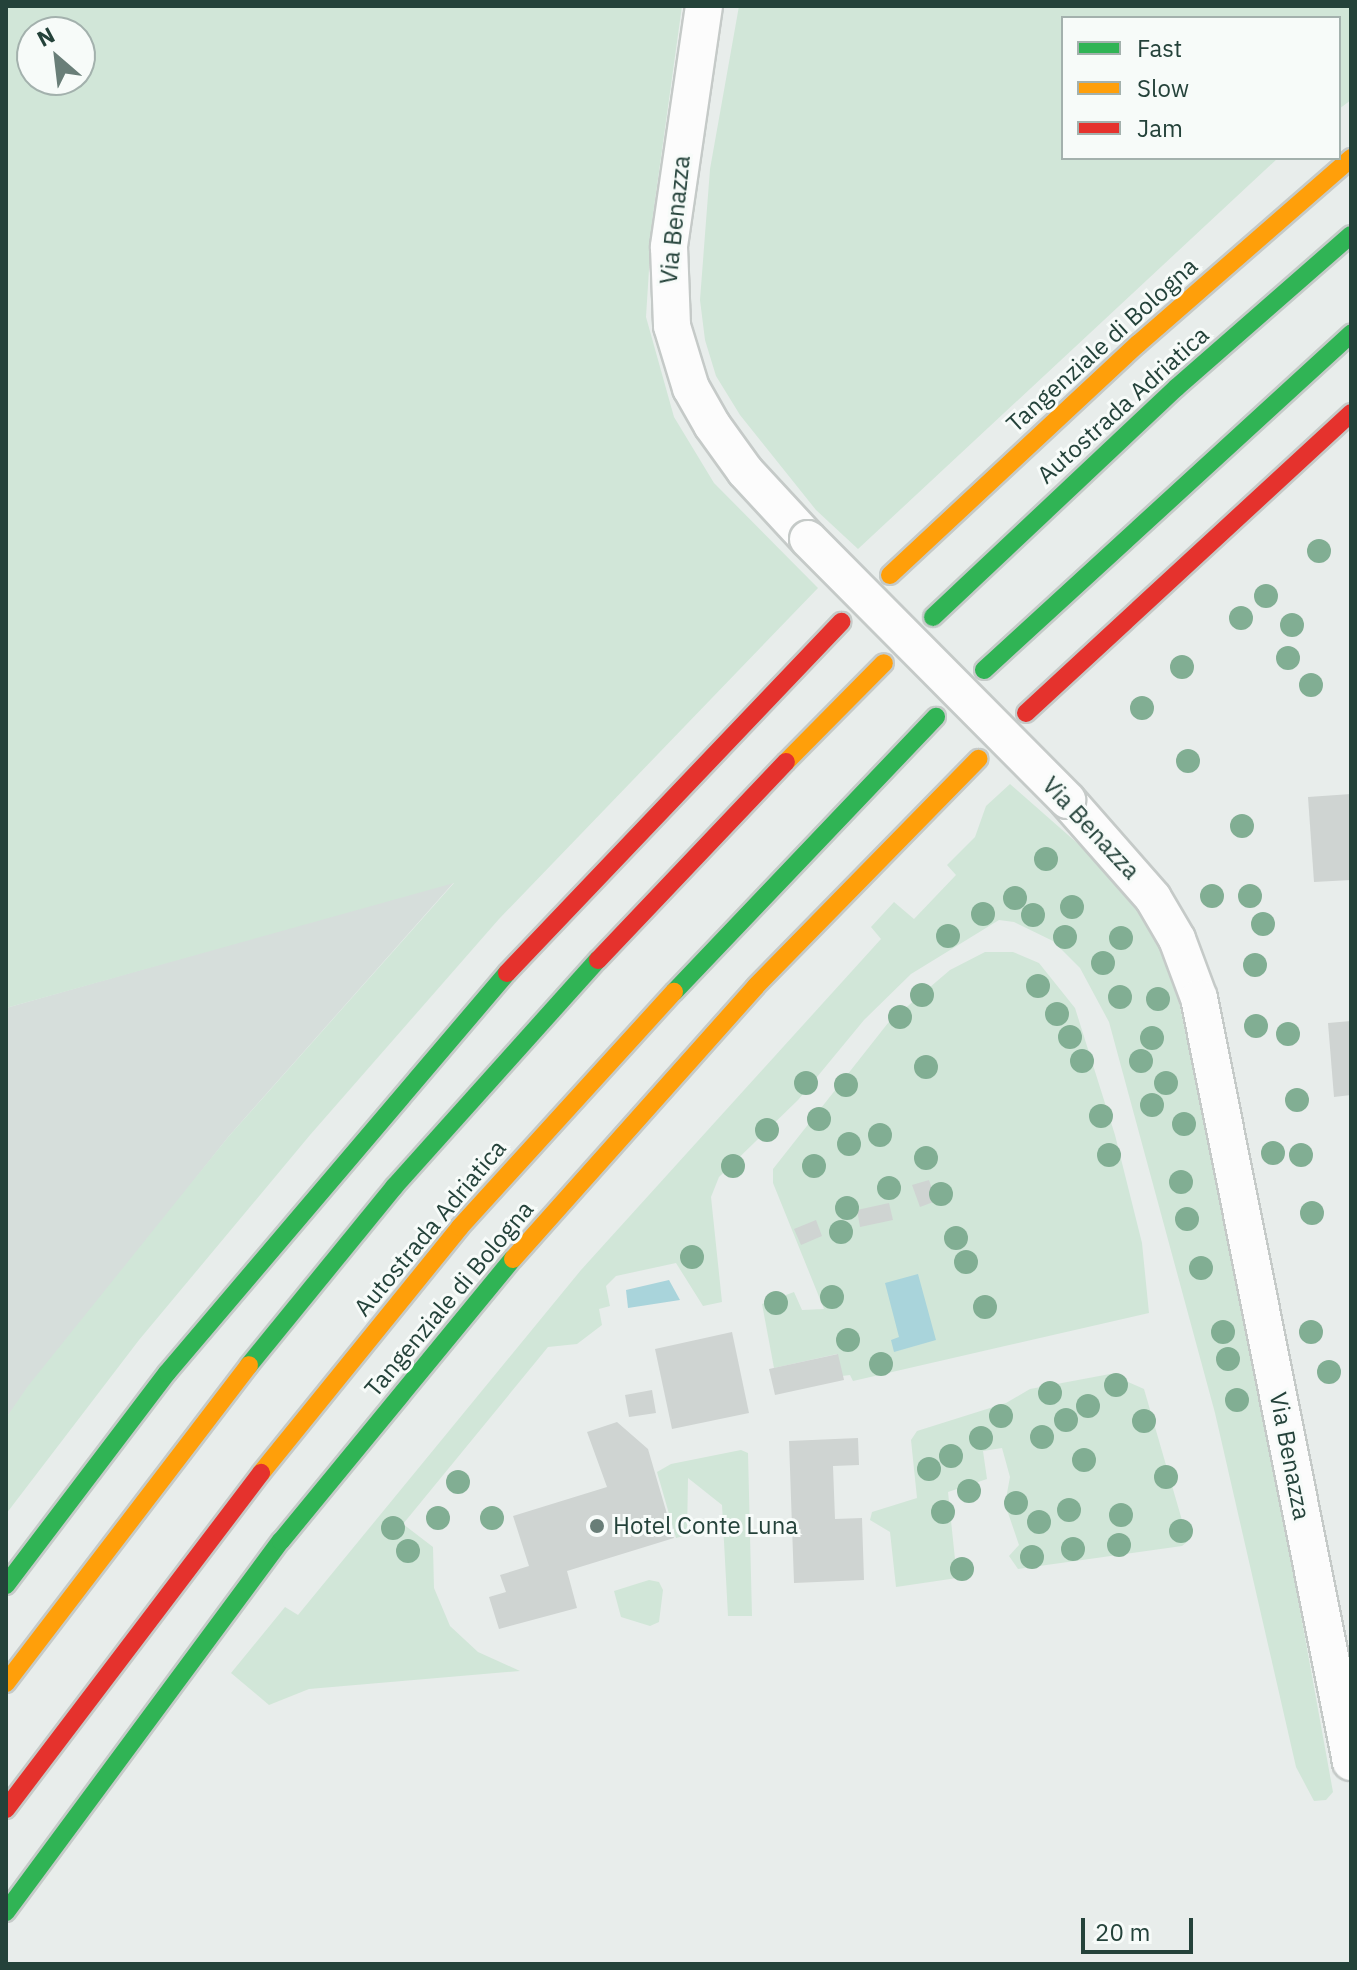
<!DOCTYPE html>
<html>
<head>
<meta charset="utf-8">
<style>
	body { margin:0 }
	#map { position:relative; width:1357px; height:1970px; overflow:hidden; background:#e8edeb; font-family:"IBM Plex Sans",sans-serif }
	div>[style] { position:absolute }
	[style*='--x'] { left:calc(var(--x)*1px); top:calc(var(--y)*1px); width:calc(var(--w)*1px); rotate:calc(var(--a)*1deg) }
	.built>* { inset:0; background:#d6dedb }
	.green>* { inset:0; background:#d1e6d8 }
	.water>* { inset:0; background:#a9d4db }
	.building>* { inset:0; background:#cfd4d2 }
	.roads { filter:drop-shadow(2px 0 #c5cac8) drop-shadow(-2px 0 #c5cac8) drop-shadow(0 2px #c5cac8) drop-shadow(0 -2px #c5cac8) }
	.street>* { height:36px; margin:-18px; padding:0 18px; transform-origin:18px; border-radius:18px; background:#fcfcfc }
	.fast>* { height:18px; margin:-9px; padding:0 9px; transform-origin:9px; border-radius:9px; background:#30b455 }
	.slow>* { height:18px; margin:-9px; padding:0 9px; transform-origin:9px; border-radius:9px; background:#ff9f0a }
	.jam>* { height:18px; margin:-9px; padding:0 9px; transform-origin:9px; border-radius:9px; background:#e5322d }
	.bridges { filter:drop-shadow(2px 0 #c5cac8) drop-shadow(-2px 0 #c5cac8) drop-shadow(0 2px #c5cac8) drop-shadow(0 -2px #c5cac8) }
	.street-bridge>* { height:36px; margin:-18px; padding:0 18px; transform-origin:18px; border-radius:18px; background:#fcfcfc }
	.trees>* { width:24px; height:24px; margin:-12px; border-radius:50%; background:#81ae93 }
	.dots>* { width:22px; height:22px; translate:-50% -50%; box-sizing:border-box; border:4px solid #f7fbf9; border-radius:50% }
	span { translate:-50% -50%; white-space:nowrap; text-align:center; line-height:1.15; -webkit-text-stroke:6px #f7fbf9; paint-order:stroke }
	.street-label { font-size:24px; color:#24423a }
	.poi-label { font-size:24px; color:#24423a }
	.left { translate:0 -50%; text-align:left }
	.frame { position:absolute; inset:0; border:8px solid #24423a; pointer-events:none }
	.legend { position:absolute; left:1061px; top:16px; width:280px; height:144px; box-sizing:border-box; background:#f7fbf9; border:2px solid #a3b1ad; margin:0; padding:10px 14px; list-style:none; font-size:24px; color:#24423a }
	.legend li { display:flex; align-items:center; gap:16px; height:40px }
	.legend b { width:40px; border:2px solid #a3b1ad }
	.north { position:absolute; left:16px; top:16px; width:80px; height:80px; box-sizing:border-box; background:#f7fbf9; border:2px solid #a3b1ad; border-radius:50%; rotate:332deg; font-size:22px; font-weight:700; line-height:32px; text-align:center; color:#24423a }
	.north::after { content:''; display:block; margin:auto; width:28px; height:36px; background:#697e78; clip-path:polygon(50% 0,100% 100%,50% 72%,0 100%) }
	.scale { position:absolute; left:1081px; top:1918px; width:112px; height:36px; box-sizing:border-box; border:4px solid #24423a; border-top:0; padding-left:10px; font-size:24px; line-height:28px; white-space:nowrap; color:#24423a; -webkit-text-stroke:6px #f7fbf9; paint-order:stroke }
</style>
</head>
<body>
<div id="map">
	<div class="built">
		<div style="clip-path:polygon(455px 881px,229px 1136px,6px 1418px,6px 1008px)"></div>
	</div>
	<div class="green">
		<div style="clip-path:polygon(evenodd,6px 6px,682px 6px,652px 222px,646px 317px,674px 417px,714px 483px,818px 588px,499px 919px,310px 1135px,139px 1340px,6px 1514px,6px 1418px,28px 1386px,229px 1136px,454px 883px,6px 1008px,6px 6px,80px 32px,80px 80px,32px 80px,32px 32px,80px 32px)"></div>
		<div style="clip-path:polygon(739px 6px,1351px 6px,1351px 100px,1339px 109px,1339px 18px,1063px 18px,1063px 158px,1278px 158px,858px 549px,816px 510px,740px 415px,716px 376px,705px 340px,700px 300px,710px 169px)"></div>
		<div style="clip-path:polygon(1010px 784px,1109px 871px,1155px 933px,1176px 987px,1270px 1444px,1333px 1792px,1326px 1800px,1314px 1801px,1296px 1767px,1215px 1413px,1109px 1022px,1080px 968px,1053px 941px,1014px 922px,999px 920px,911px 974px,864px 1020px,798px 1100px,719px 1177px,711px 1197px,722px 1302px,703px 1306px,676px 1263px,616px 1276px,606px 1286px,610px 1306px,599px 1309px,602px 1325px,577px 1344px,548px 1347px,403px 1524px,433px 1547px,434px 1588px,450px 1626px,478px 1652px,520px 1671px,309px 1689px,269px 1705px,231px 1673px,285px 1607px,298px 1615px,581px 1270px,881px 939px,871px 927px,894px 902px,914px 919px,956px 875px,947px 865px,975px 837px,986px 806px)"></div>
		<div style="clip-path:polygon(985px 952px,1013px 952px,1039px 963px,1075px 1008px,1115px 1135px,1142px 1243px,1149px 1313px,853px 1381px,850px 1375px,842px 1376px,837px 1354px,774px 1368px,762px 1304px,794px 1292px,802px 1310px,824px 1309px,773px 1183px,773px 1169px,888px 1023px,950px 970px)"></div>
		<div style="clip-path:polygon(1110px 1374px,1144px 1389px,1188px 1541px,1182px 1546px,1018px 1569px,1009px 1556px,1019px 1545px,1005px 1504px,1010px 1477px,1002px 1448px,983px 1451px,987px 1479px,948px 1492px,957px 1578px,896px 1587px,890px 1532px,870px 1520px,872px 1512px,917px 1498px,911px 1440px,917px 1431px,1006px 1403px,1030px 1389px)"></div>
		<div style="clip-path:polygon(741px 1450px,748px 1453px,752px 1616px,728px 1616px,722px 1505px,688px 1478px,687px 1535px,676px 1538px,657px 1472px,671px 1464px)"></div>
		<div style="clip-path:polygon(649px 1580px,659px 1582px,663px 1590px,659px 1622px,650px 1626px,621px 1617px,614px 1591px)"></div>
	</div>
	<div class="water">
		<div style="clip-path:polygon(918px 1274px,936px 1340px,894px 1352px,891px 1340px,899px 1337px,885px 1283px)"></div>
		<div style="clip-path:polygon(669px 1280px,680px 1300px,628px 1308px,626px 1290px)"></div>
	</div>
	<div class="building">
		<div style="clip-path:polygon(1351px 794px,1351px 880px,1314px 882px,1308px 797px)"></div>
		<div style="clip-path:polygon(1351px 1021px,1351px 1095px,1334px 1097px,1328px 1023px)"></div>
		<div style="clip-path:polygon(929px 1180px,936px 1201px,920px 1207px,912px 1185px)"></div>
		<div style="clip-path:polygon(889px 1203px,893px 1220px,860px 1227px,857px 1210px)"></div>
		<div style="clip-path:polygon(816px 1220px,822px 1236px,801px 1245px,794px 1229px)"></div>
		<div style="clip-path:polygon(732px 1332px,749px 1413px,672px 1429px,655px 1349px)"></div>
		<div style="clip-path:polygon(838px 1354px,844px 1380px,775px 1395px,769px 1369px)"></div>
		<div style="clip-path:polygon(652px 1390px,656px 1413px,629px 1417px,625px 1395px)"></div>
		<div style="clip-path:polygon(617px 1422px,648px 1449px,674px 1538px,567px 1571px,577px 1608px,499px 1629px,489px 1597px,506px 1592px,500px 1575px,529px 1566px,513px 1516px,607px 1487px,587px 1432px)"></div>
		<div style="clip-path:polygon(858px 1438px,859px 1465px,833px 1466px,835px 1519px,862px 1518px,864px 1580px,794px 1583px,789px 1441px)"></div>
	</div>
	<div class="roads">
		<div class="street">
			<div style="--x:704;--y:6;--w:244;--a:98.3"></div>
			<div style="--x:669;--y:247;--w:79;--a:87.8"></div>
			<div style="--x:672;--y:326;--w:65;--a:73"></div>
			<div style="--x:691;--y:388;--w:43;--a:60.4"></div>
			<div style="--x:712;--y:425;--w:57;--a:54.3"></div>
			<div style="--x:745;--y:471;--w:93;--a:47.2"></div>
			<div style="--x:1067;--y:800;--w:130;--a:48.7"></div>
			<div style="--x:1153;--y:898;--w:48;--a:59.7"></div>
			<div style="--x:1177;--y:939;--w:63;--a:69.6"></div>
			<div style="--x:1199;--y:998;--w:779;--a:78.75"></div>
		</div>
		<div class="fast">
			<div style="--x:933;--y:617;--w:334;--a:-43.3"></div>
			<div style="--x:1176;--y:388;--w:232;--a:-41.2"></div>
			<div style="--x:984;--y:670;--w:498;--a:-42.5"></div>
			<div style="--x:674;--y:992;--w:380;--a:-46.4"></div>
			<div style="--x:249;--y:1365;--w:230;--a:-50.8"></div>
			<div style="--x:394;--y:1187;--w:305;--a:-48.1"></div>
			<div style="--x:6;--y:1585;--w:266;--a:-52.8"></div>
			<div style="--x:167;--y:1373;--w:525;--a:-49.64"></div>
			<div style="--x:6;--y:1912;--w:462;--a:-53.5"></div>
			<div style="--x:281;--y:1541;--w:365;--a:-50.6"></div>
		</div>
		<div class="slow">
			<div style="--x:890;--y:575;--w:339;--a:-43"></div>
			<div style="--x:1138;--y:344;--w:283;--a:-41.1"></div>
			<div style="--x:786;--y:762;--w:139;--a:-45.3"></div>
			<div style="--x:513;--y:1259;--w:365;--a:-48.3"></div>
			<div style="--x:756;--y:986;--w:318;--a:-45.6"></div>
			<div style="--x:261;--y:1473;--w:316;--a:-51"></div>
			<div style="--x:460;--y:1227;--w:318;--a:-47.7"></div>
			<div style="--x:6;--y:1683;--w:400;--a:-52.6"></div>
		</div>
		<div class="jam">
			<div style="--x:1026;--y:713;--w:442;--a:-42.7"></div>
			<div style="--x:598;--y:960;--w:273;--a:-46.5"></div>
			<div style="--x:507;--y:973;--w:485;--a:-46.4"></div>
			<div style="--x:6;--y:1809;--w:422;--a:-52.8"></div>
		</div>
	</div>
	<div class="bridges">
		<div class="street-bridge">
			<div style="--x:808;--y:539;--w:368;--a:45.2"></div>
		</div>
	</div>
	<div class="trees">
		<div style="left:1319px;top:551px"></div>
		<div style="left:1266px;top:596px"></div>
		<div style="left:1241px;top:618px"></div>
		<div style="left:1292px;top:625px"></div>
		<div style="left:1288px;top:658px"></div>
		<div style="left:1182px;top:667px"></div>
		<div style="left:1311px;top:685px"></div>
		<div style="left:1142px;top:708px"></div>
		<div style="left:1188px;top:761px"></div>
		<div style="left:1242px;top:826px"></div>
		<div style="left:1046px;top:859px"></div>
		<div style="left:1212px;top:896px"></div>
		<div style="left:1250px;top:896px"></div>
		<div style="left:1015px;top:898px"></div>
		<div style="left:1072px;top:907px"></div>
		<div style="left:983px;top:914px"></div>
		<div style="left:1033px;top:915px"></div>
		<div style="left:1263px;top:924px"></div>
		<div style="left:948px;top:936px"></div>
		<div style="left:1065px;top:937px"></div>
		<div style="left:1121px;top:938px"></div>
		<div style="left:1103px;top:963px"></div>
		<div style="left:1255px;top:965px"></div>
		<div style="left:1038px;top:986px"></div>
		<div style="left:922px;top:995px"></div>
		<div style="left:1120px;top:997px"></div>
		<div style="left:1158px;top:999px"></div>
		<div style="left:1057px;top:1014px"></div>
		<div style="left:900px;top:1017px"></div>
		<div style="left:1256px;top:1026px"></div>
		<div style="left:1288px;top:1034px"></div>
		<div style="left:1070px;top:1037px"></div>
		<div style="left:1152px;top:1038px"></div>
		<div style="left:1082px;top:1061px"></div>
		<div style="left:1141px;top:1061px"></div>
		<div style="left:926px;top:1067px"></div>
		<div style="left:806px;top:1083px"></div>
		<div style="left:1166px;top:1083px"></div>
		<div style="left:846px;top:1085px"></div>
		<div style="left:1297px;top:1100px"></div>
		<div style="left:1152px;top:1105px"></div>
		<div style="left:1101px;top:1116px"></div>
		<div style="left:819px;top:1119px"></div>
		<div style="left:1184px;top:1124px"></div>
		<div style="left:767px;top:1130px"></div>
		<div style="left:880px;top:1135px"></div>
		<div style="left:849px;top:1144px"></div>
		<div style="left:1273px;top:1153px"></div>
		<div style="left:1109px;top:1155px"></div>
		<div style="left:1301px;top:1155px"></div>
		<div style="left:926px;top:1158px"></div>
		<div style="left:733px;top:1166px"></div>
		<div style="left:814px;top:1166px"></div>
		<div style="left:1181px;top:1182px"></div>
		<div style="left:889px;top:1188px"></div>
		<div style="left:941px;top:1194px"></div>
		<div style="left:847px;top:1208px"></div>
		<div style="left:1312px;top:1213px"></div>
		<div style="left:1187px;top:1219px"></div>
		<div style="left:841px;top:1232px"></div>
		<div style="left:956px;top:1238px"></div>
		<div style="left:692px;top:1257px"></div>
		<div style="left:966px;top:1262px"></div>
		<div style="left:1201px;top:1268px"></div>
		<div style="left:832px;top:1297px"></div>
		<div style="left:776px;top:1303px"></div>
		<div style="left:985px;top:1307px"></div>
		<div style="left:1223px;top:1332px"></div>
		<div style="left:1311px;top:1332px"></div>
		<div style="left:848px;top:1340px"></div>
		<div style="left:1228px;top:1359px"></div>
		<div style="left:881px;top:1364px"></div>
		<div style="left:1329px;top:1372px"></div>
		<div style="left:1116px;top:1385px"></div>
		<div style="left:1050px;top:1393px"></div>
		<div style="left:1237px;top:1400px"></div>
		<div style="left:1088px;top:1406px"></div>
		<div style="left:1001px;top:1416px"></div>
		<div style="left:1066px;top:1420px"></div>
		<div style="left:1144px;top:1421px"></div>
		<div style="left:1042px;top:1437px"></div>
		<div style="left:981px;top:1438px"></div>
		<div style="left:951px;top:1456px"></div>
		<div style="left:1084px;top:1460px"></div>
		<div style="left:929px;top:1469px"></div>
		<div style="left:1166px;top:1477px"></div>
		<div style="left:458px;top:1482px"></div>
		<div style="left:969px;top:1491px"></div>
		<div style="left:1016px;top:1503px"></div>
		<div style="left:1069px;top:1510px"></div>
		<div style="left:943px;top:1512px"></div>
		<div style="left:1121px;top:1515px"></div>
		<div style="left:438px;top:1518px"></div>
		<div style="left:492px;top:1518px"></div>
		<div style="left:1039px;top:1522px"></div>
		<div style="left:393px;top:1528px"></div>
		<div style="left:1181px;top:1531px"></div>
		<div style="left:1119px;top:1545px"></div>
		<div style="left:1073px;top:1549px"></div>
		<div style="left:408px;top:1551px"></div>
		<div style="left:1032px;top:1557px"></div>
		<div style="left:962px;top:1569px"></div>
	</div>
	<div class="dots">
		<div style="left:597px;top:1526px;background:#697e78"></div>
	</div>
	<div class="street-label">
		<span style="left:675px;top:220px;rotate:-84deg">Via Benazza</span>
		<span style="left:1102px;top:345px;rotate:-42deg">Tangenziale di Bologna</span>
		<span style="left:1123px;top:405px;rotate:-42deg">Autostrada Adriatica</span>
		<span style="left:1091px;top:828px;rotate:47deg">Via Benazza</span>
		<span style="left:430px;top:1228px;rotate:-50deg">Autostrada Adriatica</span>
		<span style="left:449px;top:1299px;rotate:-50deg">Tangenziale di Bologna</span>
		<span style="left:1290px;top:1456px;rotate:79deg">Via Benazza</span>
	</div>
	<div class="poi-label">
		<span class="left" style="left:613px;top:1526px">Hotel Conte Luna</span>
	</div>
	<div class="frame"></div>
	<ul class="legend">
	<li><b style="height:10px;background:#30b455"></b>Fast</li>
	<li><b style="height:10px;background:#ff9f0a"></b>Slow</li>
	<li><b style="height:10px;background:#e5322d"></b>Jam</li>
	</ul>
	<div class="north">N</div>
	<div class="scale">20 m</div>
</div>
</body>
</html>
